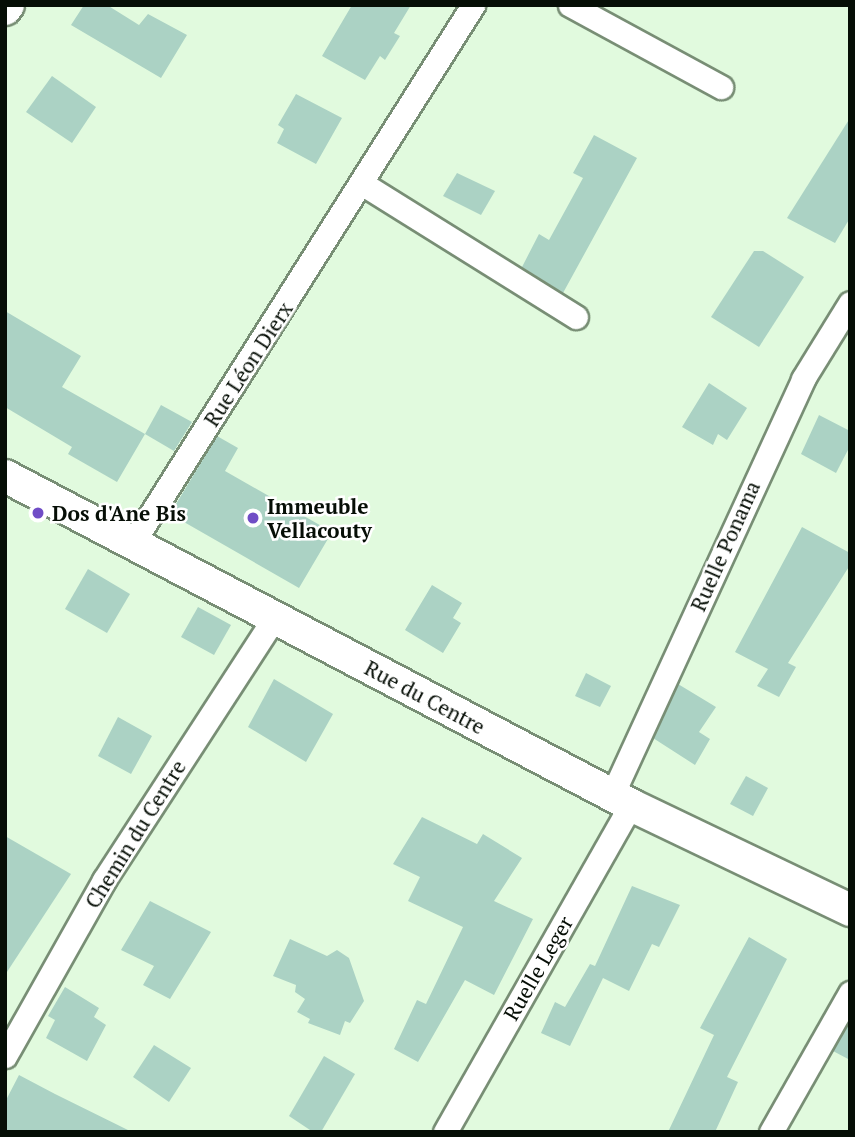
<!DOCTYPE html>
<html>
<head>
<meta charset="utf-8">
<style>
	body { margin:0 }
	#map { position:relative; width:855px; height:1137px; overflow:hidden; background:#e1fade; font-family:"PT Serif",serif }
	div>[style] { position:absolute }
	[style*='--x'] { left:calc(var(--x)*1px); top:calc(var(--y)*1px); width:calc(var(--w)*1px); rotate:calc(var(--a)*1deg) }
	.building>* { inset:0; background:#abd2c4 }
	.roads { filter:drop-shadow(2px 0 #788e75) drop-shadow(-2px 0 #788e75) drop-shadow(0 2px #788e75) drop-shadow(0 -2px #788e75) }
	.street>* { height:23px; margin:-11.5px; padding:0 11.5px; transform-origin:11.5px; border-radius:11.5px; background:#fff }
	.secondary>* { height:32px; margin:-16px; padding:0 16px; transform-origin:16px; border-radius:16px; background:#fff }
	.dots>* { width:19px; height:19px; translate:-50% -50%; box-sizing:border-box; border:4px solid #fff; border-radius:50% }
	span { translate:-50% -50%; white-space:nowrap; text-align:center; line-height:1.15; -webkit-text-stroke:5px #fff; paint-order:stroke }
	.street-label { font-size:21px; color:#060e06 }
	.poi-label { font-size:21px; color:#060e06; font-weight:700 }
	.left { translate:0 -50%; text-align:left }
	.frame { position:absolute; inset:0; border:7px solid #060e06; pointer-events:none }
</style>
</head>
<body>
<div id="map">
	<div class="building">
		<div style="clip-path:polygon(84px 5px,107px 5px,139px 25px,148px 14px,187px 35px,161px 78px,71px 25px)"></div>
		<div style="clip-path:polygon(352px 5px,411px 5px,394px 33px,400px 36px,385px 60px,380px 56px,365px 80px,322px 56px)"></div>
		<div style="clip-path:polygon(52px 76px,96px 107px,72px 143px,26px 112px)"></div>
		<div style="clip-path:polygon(296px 94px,342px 118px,316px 164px,277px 143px,284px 129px,278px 125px)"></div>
		<div style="clip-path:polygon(850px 118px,850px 218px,835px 243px,787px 218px)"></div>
		<div style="clip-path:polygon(594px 135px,637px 158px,563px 293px,522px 267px,539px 234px,549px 240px,583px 178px,573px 173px)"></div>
		<div style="clip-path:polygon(457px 173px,495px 191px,481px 215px,443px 196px)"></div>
		<div style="clip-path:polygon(754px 251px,763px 251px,804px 277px,759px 347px,711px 317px)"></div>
		<div style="clip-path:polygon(5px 311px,81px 356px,62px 387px,145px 434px,117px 482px,68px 454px,72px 447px,5px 407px)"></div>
		<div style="clip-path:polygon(709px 383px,747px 408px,727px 440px,718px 434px,713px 445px,682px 427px)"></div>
		<div style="clip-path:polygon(161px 405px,192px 422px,174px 451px,145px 434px)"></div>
		<div style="clip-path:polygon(819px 415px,850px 431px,850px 446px,836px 473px,801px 454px)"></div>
		<div style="clip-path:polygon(217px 436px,238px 448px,225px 471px,332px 532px,299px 588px,170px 514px)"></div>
		<div style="clip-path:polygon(802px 527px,850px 553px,850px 565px,788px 663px,796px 667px,779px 697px,757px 686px,768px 669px,735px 652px)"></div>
		<div style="clip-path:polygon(88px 569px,130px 594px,107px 633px,65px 609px)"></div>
		<div style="clip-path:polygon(432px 585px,462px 603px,453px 618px,461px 623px,443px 653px,405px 630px)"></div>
		<div style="clip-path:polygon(198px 607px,231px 625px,214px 655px,181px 637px)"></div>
		<div style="clip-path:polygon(586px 673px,611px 686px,600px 707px,575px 696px)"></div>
		<div style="clip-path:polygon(274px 679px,333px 714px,306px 762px,248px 727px)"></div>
		<div style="clip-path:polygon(678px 684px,716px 707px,699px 732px,710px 739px,695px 765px,653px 738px)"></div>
		<div style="clip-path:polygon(118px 717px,152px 736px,131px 774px,98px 756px)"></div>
		<div style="clip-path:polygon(746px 776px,768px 788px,753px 816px,730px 804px)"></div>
		<div style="clip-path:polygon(422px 817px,477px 844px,483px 834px,522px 858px,494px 901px,533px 919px,494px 995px,465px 980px,418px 1062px,394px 1049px,417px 1000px,426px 1004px,463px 927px,408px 901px,420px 877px,393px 864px)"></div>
		<div style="clip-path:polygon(5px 836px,71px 874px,5px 975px)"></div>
		<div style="clip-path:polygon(632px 886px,680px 905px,659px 947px,652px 944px,629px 991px,603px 978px,570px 1046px,541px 1033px,555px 1002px,565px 1007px,590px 964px,595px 966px)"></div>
		<div style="clip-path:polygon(150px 901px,211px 932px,170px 999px,143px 985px,154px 966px,121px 950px)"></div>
		<div style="clip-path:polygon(749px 937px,787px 959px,727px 1077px,738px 1082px,715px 1132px,668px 1132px,714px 1035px,700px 1028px)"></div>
		<div style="clip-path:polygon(290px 939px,327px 956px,337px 950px,349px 958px,364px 1001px,350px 1023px,345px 1021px,340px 1035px,308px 1023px,310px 1019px,297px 1012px,305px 999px,295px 992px,296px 985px,273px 976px)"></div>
		<div style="clip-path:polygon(65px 987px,99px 1008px,94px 1017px,106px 1025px,87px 1061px,46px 1038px,55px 1020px,48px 1016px)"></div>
		<div style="clip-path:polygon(850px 1022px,850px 1060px,833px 1051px)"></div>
		<div style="clip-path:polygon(154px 1045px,191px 1068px,169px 1102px,133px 1077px)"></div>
		<div style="clip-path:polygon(324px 1056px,355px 1074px,321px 1132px,313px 1132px,289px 1116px)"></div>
		<div style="clip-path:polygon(19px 1075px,55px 1094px,132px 1132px,5px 1132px,5px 1102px)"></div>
	</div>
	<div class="roads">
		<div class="street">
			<div style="--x:570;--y:5;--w:172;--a:28.5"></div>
			<div style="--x:363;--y:184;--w:251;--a:32"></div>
			<div style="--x:132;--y:544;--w:638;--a:-57.68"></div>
			<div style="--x:612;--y:795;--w:458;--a:-65.3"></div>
			<div style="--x:803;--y:379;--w:89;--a:-58.3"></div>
			<div style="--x:5;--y:1056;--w:202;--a:-60.6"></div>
			<div style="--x:104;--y:880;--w:312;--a:-57"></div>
			<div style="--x:445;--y:1132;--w:376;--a:-60.4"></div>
			<div style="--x:771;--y:1132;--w:160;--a:-60.4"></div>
		</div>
		<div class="secondary">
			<div style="--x:5;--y:9;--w:5;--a:-53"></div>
			<div style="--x:5;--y:476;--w:707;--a:27.72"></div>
			<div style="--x:631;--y:805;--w:243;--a:25.6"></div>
		</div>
	</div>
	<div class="dots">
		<div style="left:38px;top:513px;background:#704dc6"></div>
		<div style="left:253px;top:518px;background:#704dc6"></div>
	</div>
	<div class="street-label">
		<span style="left:248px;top:364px;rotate:-57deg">Rue Léon Dierx</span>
		<span style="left:725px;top:546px;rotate:-66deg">Ruelle Ponama</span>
		<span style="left:425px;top:697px;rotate:28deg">Rue du Centre</span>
		<span style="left:135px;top:834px;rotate:-58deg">Chemin du Centre</span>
		<span style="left:538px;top:968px;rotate:-60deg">Ruelle Leger</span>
	</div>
	<div class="poi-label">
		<span class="left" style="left:267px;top:518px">Immeuble<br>Vellacouty</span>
		<span class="left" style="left:52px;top:513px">Dos d'Ane Bis</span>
	</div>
	<div class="frame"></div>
</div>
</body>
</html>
